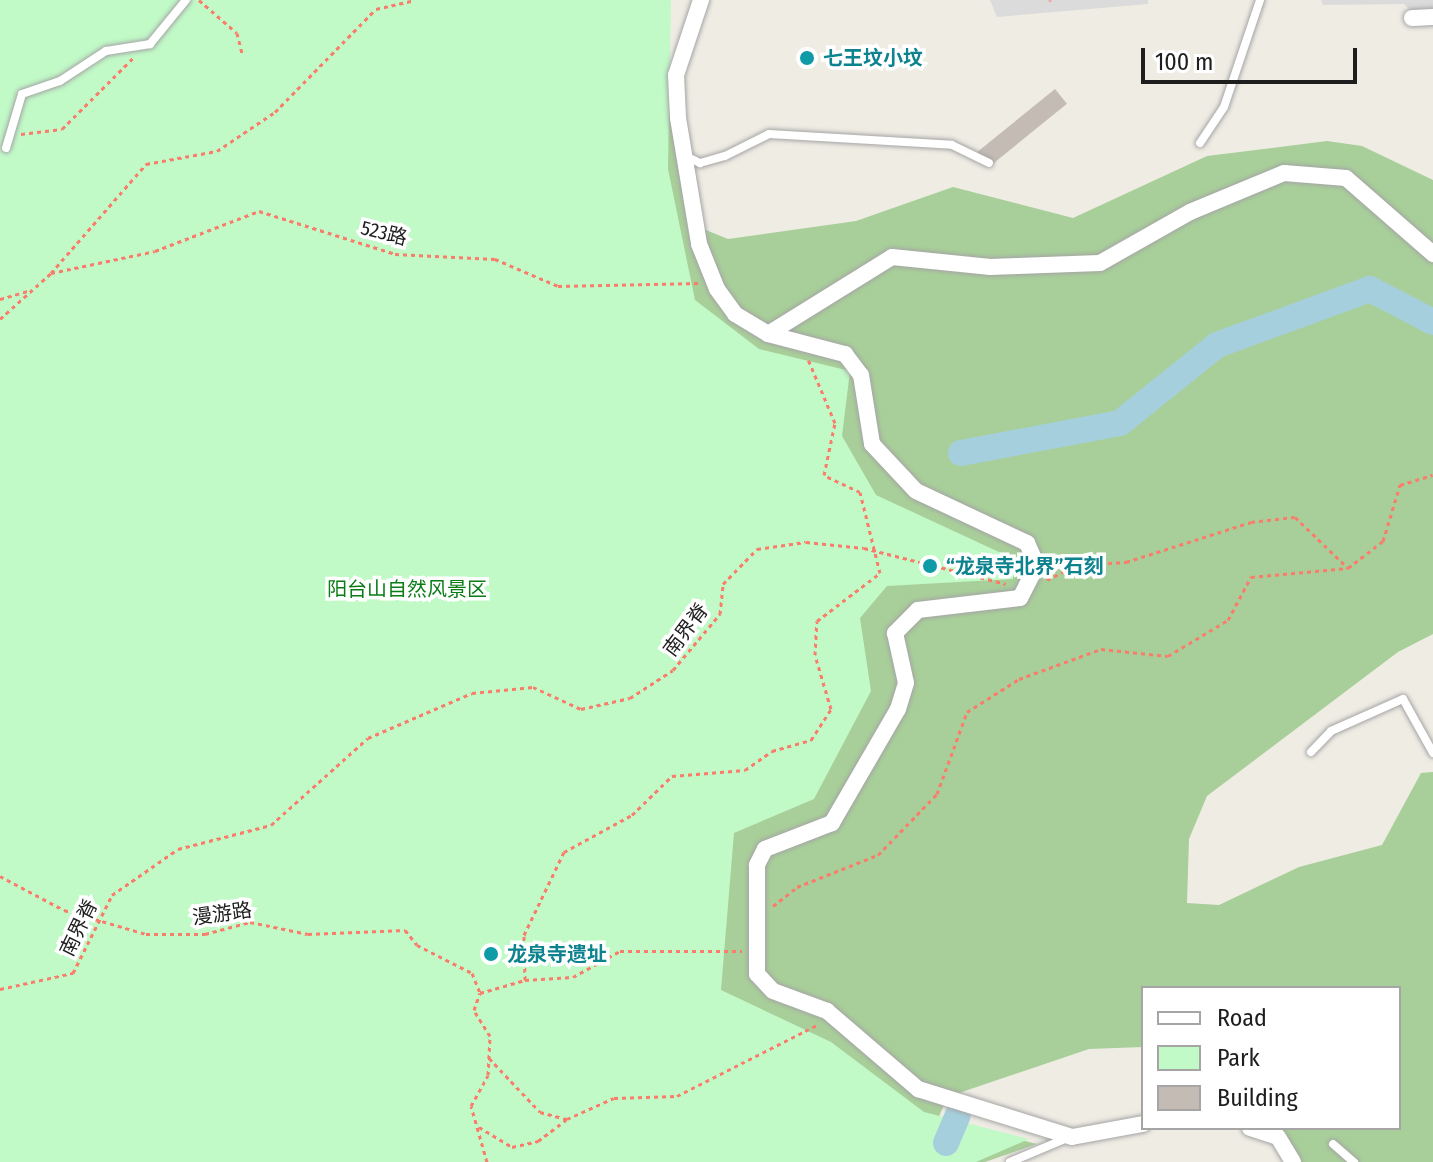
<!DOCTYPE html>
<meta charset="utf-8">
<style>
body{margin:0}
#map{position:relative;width:1433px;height:1162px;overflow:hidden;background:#efece4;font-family:"Fira Sans Condensed","Noto Sans SC",sans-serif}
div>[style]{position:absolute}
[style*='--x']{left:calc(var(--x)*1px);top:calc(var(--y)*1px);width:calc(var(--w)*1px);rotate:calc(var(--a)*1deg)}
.residential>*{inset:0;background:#dcdbdb}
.forest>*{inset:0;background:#a8cf99}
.park>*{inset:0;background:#c1f9c7}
.river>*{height:26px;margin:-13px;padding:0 13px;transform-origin:13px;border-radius:13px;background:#a5cfdd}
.building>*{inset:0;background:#c4bcb4;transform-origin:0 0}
.path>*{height:3px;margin-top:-1.5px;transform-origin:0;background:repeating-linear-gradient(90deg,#fa7c6b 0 4px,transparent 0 8px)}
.roads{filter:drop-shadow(0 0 2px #a5a5a5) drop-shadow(0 0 2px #a5a5a5)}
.lane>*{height:8px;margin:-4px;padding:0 4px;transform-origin:4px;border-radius:4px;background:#fff}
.street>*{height:16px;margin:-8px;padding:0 8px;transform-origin:8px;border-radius:8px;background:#fff}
.dots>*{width:22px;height:22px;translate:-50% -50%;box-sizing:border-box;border:4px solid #fff;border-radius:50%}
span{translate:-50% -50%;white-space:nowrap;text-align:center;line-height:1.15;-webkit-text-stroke:7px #fff;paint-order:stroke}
.culture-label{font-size:20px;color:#0d838f;font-weight:700}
.left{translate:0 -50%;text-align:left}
.street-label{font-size:20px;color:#1e1e1e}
.park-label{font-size:20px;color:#0b7d17}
.legend{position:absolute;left:1141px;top:986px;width:260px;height:144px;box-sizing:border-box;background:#fff;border:2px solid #a5a5a5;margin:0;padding:10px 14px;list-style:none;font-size:24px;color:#1e1e1e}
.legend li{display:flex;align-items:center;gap:16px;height:40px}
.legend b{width:40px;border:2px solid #a5a5a5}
.scale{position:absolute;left:1141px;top:48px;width:216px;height:36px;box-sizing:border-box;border:4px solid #1e1e1e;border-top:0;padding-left:10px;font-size:24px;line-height:28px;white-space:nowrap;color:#1e1e1e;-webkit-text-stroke:6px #fff;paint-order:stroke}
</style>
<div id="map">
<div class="residential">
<i style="clip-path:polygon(990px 0,1148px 0,1148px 4px,997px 17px)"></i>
<i style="clip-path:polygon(1321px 0,1433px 0,1433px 12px,1413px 13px,1404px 4px,1323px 5px)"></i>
</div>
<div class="forest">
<i style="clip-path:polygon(0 0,663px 16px,672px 122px,696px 226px,728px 239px,856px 221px,953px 187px,1073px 218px,1207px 156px,1327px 141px,1362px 146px,1433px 180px,1433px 634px,1398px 652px,1207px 796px,1189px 839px,1187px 903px,1219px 905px,1299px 867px,1382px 845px,1421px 773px,1433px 772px,1433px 1162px,1302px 1162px,1264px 1128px,1399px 1128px,1399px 988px,1143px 988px,1143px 1047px,1089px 1049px,947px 1097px,938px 1119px,1037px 1144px,985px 1162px,0 1162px)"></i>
</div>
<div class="park">
<i style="clip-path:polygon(0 0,671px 0,668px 169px,695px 300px,759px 349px,850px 371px,842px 436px,876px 495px,1014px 559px,1013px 579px,887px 586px,860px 618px,871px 691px,814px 799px,734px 833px,721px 990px,831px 1042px,924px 1112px,1029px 1139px,976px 1162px,0 1162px)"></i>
</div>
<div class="river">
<i style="--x:961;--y:453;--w:162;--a:-10.7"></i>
<i style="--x:1120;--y:423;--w:124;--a:-38.8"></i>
<i style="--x:1217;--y:345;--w:163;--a:-20.1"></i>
<i style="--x:1370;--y:289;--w:71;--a:27.6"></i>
<i style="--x:946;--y:1143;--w:30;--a:-67"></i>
</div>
<div class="building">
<i style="left:1055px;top:89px;width:19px;height:100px;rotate:51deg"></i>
</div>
<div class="path">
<i style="--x:199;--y:0;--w:50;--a:41"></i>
<i style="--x:237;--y:33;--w:21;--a:76"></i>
<i style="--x:1050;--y:0;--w:1;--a:90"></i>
<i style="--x:21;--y:134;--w:41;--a:-7"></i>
<i style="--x:62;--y:129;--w:102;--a:-45"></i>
<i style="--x:51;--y:273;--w:106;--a:-11.9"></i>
<i style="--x:155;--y:251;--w:111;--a:-21"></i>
<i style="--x:259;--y:211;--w:143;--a:17.5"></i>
<i style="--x:395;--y:254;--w:100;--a:2.9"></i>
<i style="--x:495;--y:259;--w:69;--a:23.2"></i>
<i style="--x:558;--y:286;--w:142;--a:-1.2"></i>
<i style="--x:0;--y:299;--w:32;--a:-16"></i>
<i style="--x:0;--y:319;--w:69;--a:-42"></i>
<i style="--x:51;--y:273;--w:145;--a:-48.9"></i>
<i style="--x:146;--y:164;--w:72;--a:-10.4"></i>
<i style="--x:217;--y:151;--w:70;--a:-33.9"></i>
<i style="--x:275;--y:112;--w:144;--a:-45.6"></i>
<i style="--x:376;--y:9;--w:39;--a:-13"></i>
<i style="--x:1047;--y:580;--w:33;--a:-27"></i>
<i style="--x:1076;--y:565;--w:50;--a:-3.4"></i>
<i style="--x:1126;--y:562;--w:131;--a:-17.7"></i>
<i style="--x:1251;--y:522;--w:44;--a:-6.5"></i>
<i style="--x:1295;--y:517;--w:74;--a:43.9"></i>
<i style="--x:0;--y:876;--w:72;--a:28"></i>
<i style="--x:64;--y:910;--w:85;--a:16.3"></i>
<i style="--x:146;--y:934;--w:59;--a:0"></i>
<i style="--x:205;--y:934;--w:47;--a:-14.9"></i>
<i style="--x:250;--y:922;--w:59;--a:11.7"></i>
<i style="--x:308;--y:934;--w:97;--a:-2.4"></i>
<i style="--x:405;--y:930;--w:19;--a:51"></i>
<i style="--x:417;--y:945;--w:62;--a:27"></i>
<i style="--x:472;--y:973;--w:22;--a:68"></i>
<i style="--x:773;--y:906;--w:31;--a:-38"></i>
<i style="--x:797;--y:887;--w:87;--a:-21.6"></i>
<i style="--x:878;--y:855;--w:85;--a:-46"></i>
<i style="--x:937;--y:794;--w:87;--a:-69.9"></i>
<i style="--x:967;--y:712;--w:62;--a:-32.4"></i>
<i style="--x:1019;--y:679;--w:87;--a:-20.1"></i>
<i style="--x:1101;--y:649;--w:67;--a:6"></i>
<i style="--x:1168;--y:656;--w:70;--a:-31"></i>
<i style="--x:1228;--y:620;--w:49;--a:-61.9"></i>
<i style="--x:1251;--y:577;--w:97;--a:-5.3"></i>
<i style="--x:1348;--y:568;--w:44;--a:-37.6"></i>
<i style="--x:1383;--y:541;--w:59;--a:-73.1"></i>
<i style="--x:1400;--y:485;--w:34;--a:-17"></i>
<i style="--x:525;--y:980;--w:48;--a:-3.6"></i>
<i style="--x:573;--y:977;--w:54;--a:-29"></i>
<i style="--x:620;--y:951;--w:122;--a:0"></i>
<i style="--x:0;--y:989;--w:75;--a:-12.4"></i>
<i style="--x:73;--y:973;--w:87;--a:-63.4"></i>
<i style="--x:112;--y:895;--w:80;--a:-34.9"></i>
<i style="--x:178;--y:849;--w:96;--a:-14.5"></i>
<i style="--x:271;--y:825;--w:130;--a:-41.9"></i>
<i style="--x:368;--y:738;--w:113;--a:-23.4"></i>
<i style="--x:472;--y:693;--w:61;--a:-5.6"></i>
<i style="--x:533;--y:687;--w:53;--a:24.6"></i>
<i style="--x:581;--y:709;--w:50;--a:-12.7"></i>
<i style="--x:630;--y:698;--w:51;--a:-33.1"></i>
<i style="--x:673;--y:670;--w:73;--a:-50"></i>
<i style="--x:720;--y:614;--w:30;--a:-84"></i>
<i style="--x:723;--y:584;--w:49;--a:-45.8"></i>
<i style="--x:757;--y:549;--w:49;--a:-8.1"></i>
<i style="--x:806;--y:542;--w:58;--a:5.9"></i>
<i style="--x:864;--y:548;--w:146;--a:14.2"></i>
<i style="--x:489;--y:1058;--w:74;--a:46.6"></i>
<i style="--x:540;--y:1112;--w:28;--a:15"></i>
<i style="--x:567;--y:1119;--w:51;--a:-24.1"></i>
<i style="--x:614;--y:1098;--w:63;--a:-1.8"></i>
<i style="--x:677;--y:1096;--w:157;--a:-26.9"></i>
<i style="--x:479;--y:1127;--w:39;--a:31"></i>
<i style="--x:512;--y:1147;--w:27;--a:-13"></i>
<i style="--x:538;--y:1141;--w:35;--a:-37"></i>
<i style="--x:487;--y:1162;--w:58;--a:-105.9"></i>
<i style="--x:471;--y:1106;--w:35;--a:-61"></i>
<i style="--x:488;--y:1075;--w:39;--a:-87"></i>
<i style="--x:490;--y:1036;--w:31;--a:-122"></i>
<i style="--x:474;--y:1010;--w:18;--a:-71"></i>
<i style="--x:480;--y:993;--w:47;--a:-16.1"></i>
<i style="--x:525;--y:980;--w:45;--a:-91.3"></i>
<i style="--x:524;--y:935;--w:92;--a:-64.3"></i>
<i style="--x:564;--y:852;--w:77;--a:-28.6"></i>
<i style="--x:632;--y:815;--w:56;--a:-44.3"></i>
<i style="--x:672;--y:776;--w:73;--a:-4.7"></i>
<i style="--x:745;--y:770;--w:33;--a:-35"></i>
<i style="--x:772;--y:751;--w:41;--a:-15.8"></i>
<i style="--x:811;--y:740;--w:37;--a:-57"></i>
<i style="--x:831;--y:709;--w:56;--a:-106.5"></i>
<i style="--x:815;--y:655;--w:34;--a:-87"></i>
<i style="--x:817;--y:621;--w:79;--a:-37.3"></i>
<i style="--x:880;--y:573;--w:83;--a:-103.9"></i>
<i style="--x:860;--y:492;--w:40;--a:-155"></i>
<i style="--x:824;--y:475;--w:53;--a:-78.1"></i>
<i style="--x:835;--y:423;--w:69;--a:-112.9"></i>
</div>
<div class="roads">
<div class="lane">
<i style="--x:1200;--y:143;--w:43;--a:-56.3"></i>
<i style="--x:1224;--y:107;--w:113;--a:-71.4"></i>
<i style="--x:6;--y:148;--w:56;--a:-73.5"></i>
<i style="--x:22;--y:94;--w:40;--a:-18.9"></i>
<i style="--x:60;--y:81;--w:55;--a:-33.1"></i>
<i style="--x:106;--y:51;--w:45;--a:-9"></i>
<i style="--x:150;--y:44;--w:57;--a:-50.7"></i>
<i style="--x:686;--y:156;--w:16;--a:27"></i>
<i style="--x:700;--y:163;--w:26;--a:-16"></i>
<i style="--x:725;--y:156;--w:49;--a:-26.6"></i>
<i style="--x:769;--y:134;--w:183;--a:3.4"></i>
<i style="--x:952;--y:145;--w:41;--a:25.9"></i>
<i style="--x:1311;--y:752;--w:29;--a:-46"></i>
<i style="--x:1331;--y:731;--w:79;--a:-24"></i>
<i style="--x:1403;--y:699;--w:62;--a:60.9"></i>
<i style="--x:1333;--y:1144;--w:28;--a:41"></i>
<i style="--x:1010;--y:1162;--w:62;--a:-22.8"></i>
</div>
<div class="street">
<i style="--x:701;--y:0;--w:79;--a:108.4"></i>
<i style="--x:676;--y:75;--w:43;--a:87.3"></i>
<i style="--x:678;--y:118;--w:128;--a:80.5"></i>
<i style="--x:699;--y:244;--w:48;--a:68.2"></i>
<i style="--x:717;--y:289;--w:31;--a:54"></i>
<i style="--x:735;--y:314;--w:39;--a:31"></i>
<i style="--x:768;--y:334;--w:80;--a:14.6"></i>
<i style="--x:845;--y:354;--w:26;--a:53"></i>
<i style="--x:861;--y:375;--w:70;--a:80.9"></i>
<i style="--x:872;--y:444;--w:64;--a:46.9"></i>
<i style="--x:916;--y:491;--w:123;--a:25.1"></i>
<i style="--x:1027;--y:543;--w:24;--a:66"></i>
<i style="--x:1037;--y:565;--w:37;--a:117"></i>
<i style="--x:1020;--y:598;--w:103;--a:173.3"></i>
<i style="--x:918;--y:610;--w:33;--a:135"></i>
<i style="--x:895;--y:633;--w:51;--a:77.6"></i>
<i style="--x:906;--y:683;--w:27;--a:107"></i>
<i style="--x:898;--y:709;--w:132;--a:120.1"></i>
<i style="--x:832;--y:823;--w:72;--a:158.8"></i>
<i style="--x:765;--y:849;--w:18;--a:117"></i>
<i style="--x:757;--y:865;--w:109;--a:90"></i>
<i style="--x:757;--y:974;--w:23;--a:47"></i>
<i style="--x:773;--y:991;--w:58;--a:20.3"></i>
<i style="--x:827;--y:1011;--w:120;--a:40.6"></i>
<i style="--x:918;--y:1089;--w:161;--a:17.3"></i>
<i style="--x:1072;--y:1137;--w:72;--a:-10.4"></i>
<i style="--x:1412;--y:18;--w:21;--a:-3"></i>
<i style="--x:768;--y:334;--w:146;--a:-31.8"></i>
<i style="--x:892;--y:257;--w:99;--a:5.8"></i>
<i style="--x:990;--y:267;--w:110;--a:-2.1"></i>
<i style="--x:1100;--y:263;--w:103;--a:-29.5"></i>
<i style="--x:1190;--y:212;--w:102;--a:-22.5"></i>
<i style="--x:1284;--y:173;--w:62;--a:4.6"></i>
<i style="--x:1346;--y:178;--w:116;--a:41.1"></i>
<i style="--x:1250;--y:1128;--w:29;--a:18"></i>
<i style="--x:1278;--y:1137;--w:29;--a:59"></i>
</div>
</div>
<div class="dots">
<i style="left:807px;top:58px;background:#0f9aa8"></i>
<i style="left:930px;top:566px;background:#0f9aa8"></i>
<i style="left:491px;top:954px;background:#0f9aa8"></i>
</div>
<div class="culture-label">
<span class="left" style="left:823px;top:58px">七王坟小坟</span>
<span class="left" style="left:946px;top:566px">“龙泉寺北界”石刻</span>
<span class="left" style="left:507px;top:954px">龙泉寺遗址</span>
</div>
<div class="street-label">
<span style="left:384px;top:233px;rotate:14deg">523路</span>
<span style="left:686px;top:630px;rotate:-53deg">南界脊</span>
<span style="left:222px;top:914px;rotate:-8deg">漫游路</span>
<span style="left:79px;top:928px;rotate:-64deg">南界脊</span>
</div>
<div class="park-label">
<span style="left:407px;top:589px">阳台山自然风景区</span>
</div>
<ul class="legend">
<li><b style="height:10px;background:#fff"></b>Road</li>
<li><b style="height:22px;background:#c1f9c7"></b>Park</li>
<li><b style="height:22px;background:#c4bcb4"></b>Building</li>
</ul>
<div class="scale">100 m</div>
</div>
